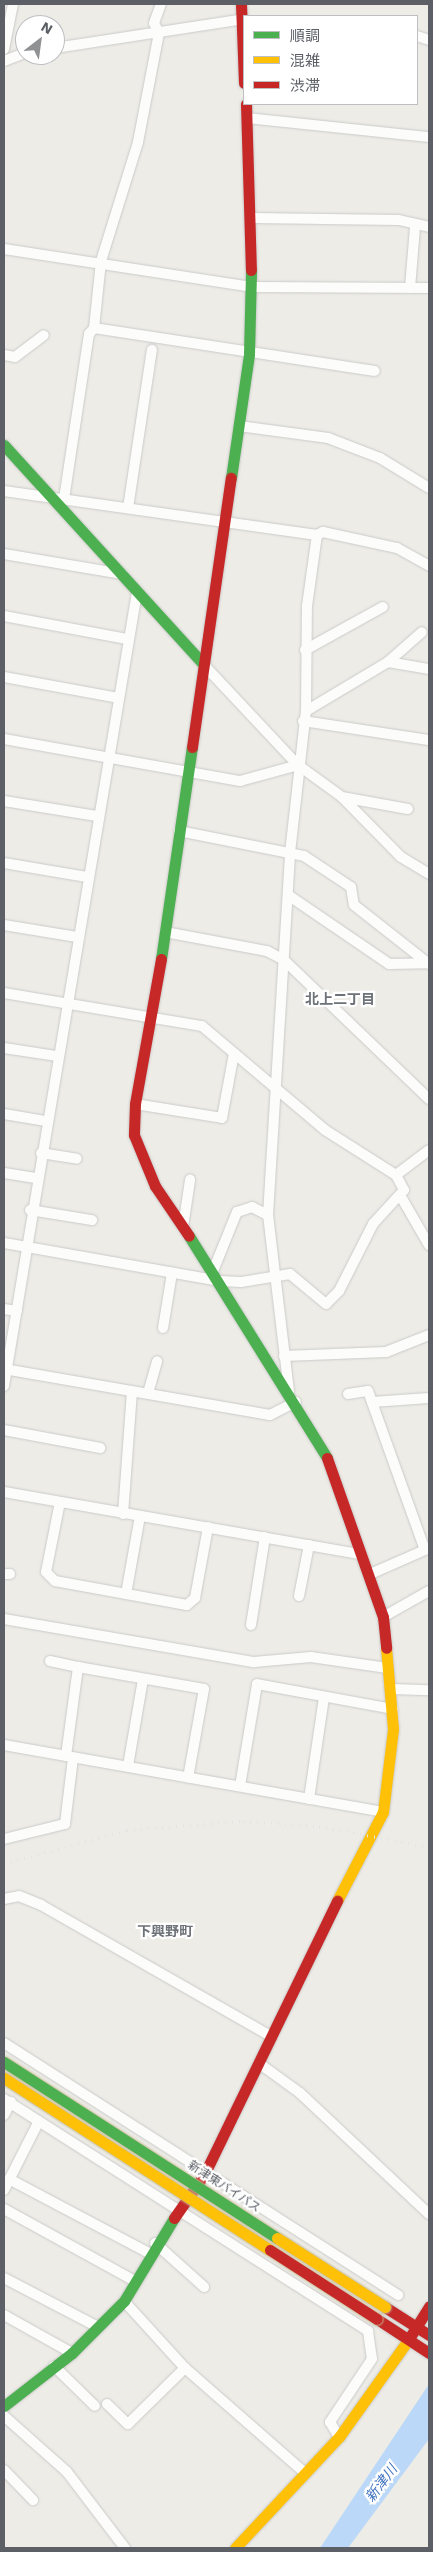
<!DOCTYPE html>
<meta charset="utf-8">
<style>
body{margin:0}
#map{position:relative;width:433px;height:2552px;overflow:hidden;background:#edece7;font-family:"Work Sans","Noto Sans JP",sans-serif}
div>[style]{position:absolute}
[style*='--x']{left:calc(var(--x)*1px);top:calc(var(--y)*1px);width:calc(var(--w)*1px);rotate:calc(var(--a)*1deg)}
.water>*{inset:0;background:#bbd8f8}
.roads{filter:drop-shadow(0 0 1px #cacac9) drop-shadow(0 0 1px #cacac9)}
.street>*{height:10px;margin:-5px;padding:0 5px;transform-origin:5px;border-radius:5px;background:#fcfcfb}
.fast>*{height:11px;margin:-5.5px;padding:0 5.5px;transform-origin:5.5px;border-radius:5.5px;background:#4caf50}
.slow>*{height:11px;margin:-5.5px;padding:0 5.5px;transform-origin:5.5px;border-radius:5.5px;background:#ffc107}
.jam>*{height:11px;margin:-5.5px;padding:0 5.5px;transform-origin:5.5px;border-radius:5.5px;background:#c62828}
.rail>*{height:3px;margin-top:-1.5px;transform-origin:0;background:repeating-linear-gradient(90deg,#e4e4e3 0 1px,transparent 0 7px)}
.bridges{filter:drop-shadow(0 0 1px #c5ba93) drop-shadow(0 0 1px #c5ba93)}
.fast-bridge>*{height:11px;margin:-5.5px;padding:0 5.5px;transform-origin:5.5px;border-radius:5.5px;background:#4caf50}
.slow-bridge>*{height:11px;margin:-5.5px;padding:0 5.5px;transform-origin:5.5px;border-radius:5.5px;background:#ffc107}
.jam-bridge>*{height:11px;margin:-5.5px;padding:0 5.5px;transform-origin:5.5px;border-radius:5.5px;background:#c62828}
span{translate:-50% -50%;white-space:nowrap;text-align:center;line-height:1.15;-webkit-text-stroke:4.5px #fff;paint-order:stroke}
.street-label{font-size:12px;color:#5c6066}
.neighbourhood-label{font-size:14px;color:#6d7278;font-weight:700}
.water-label{font-size:14px;color:#4073bf;font-style:italic}
.frame{position:absolute;inset:0;border:5px solid #5c6066;pointer-events:none}
.legend{position:absolute;left:243px;top:15px;width:175px;height:90px;box-sizing:border-box;background:#fff;border:1px solid #bebfc2;margin:0;padding:6px 9px;list-style:none;font-size:15px;color:#5c6066}
.legend li{display:flex;align-items:center;gap:10px;height:25px}
.legend b{width:25px;border:1px solid #bebfc2}
.north{position:absolute;left:15px;top:15px;width:50px;height:50px;box-sizing:border-box;background:#fff;border:1px solid #bebfc2;border-radius:50%;rotate:30deg;font-size:14px;font-weight:700;line-height:20px;text-align:center;color:#5c6066}
.north::after{content:'';display:block;margin:auto;width:18px;height:22px;background:#8f9193;clip-path:polygon(50% 0,100% 100%,50% 72%,0 100%)}
</style>
<div id="map">
<div class="water">
<i style="clip-path:polygon(429px 2384px,429px 2439px,348px 2548px,320px 2548px)"></i>
</div>
<div class="roads">
<div class="street">
<i style="--x:417;--y:36;--w:13;--a:18"></i>
<i style="--x:55;--y:48;--w:191;--a:-8.7"></i>
<i style="--x:4;--y:49;--w:46;--a:-78.7"></i>
<i style="--x:4;--y:61;--w:22;--a:-21"></i>
<i style="--x:247;--y:118;--w:183;--a:6"></i>
<i style="--x:253;--y:218;--w:146;--a:0.8"></i>
<i style="--x:399;--y:220;--w:31;--a:13"></i>
<i style="--x:4;--y:249;--w:252;--a:8.7"></i>
<i style="--x:253;--y:287;--w:176;--a:0.3"></i>
<i style="--x:410;--y:288;--w:61;--a:-85.3"></i>
<i style="--x:94;--y:328;--w:67;--a:-84"></i>
<i style="--x:101;--y:261;--w:125;--a:-72.7"></i>
<i style="--x:138;--y:142;--w:111;--a:-79.1"></i>
<i style="--x:159;--y:33;--w:11;--a:-117"></i>
<i style="--x:154;--y:23;--w:20;--a:-70"></i>
<i style="--x:4;--y:355;--w:11;--a:10"></i>
<i style="--x:15;--y:357;--w:36;--a:-37"></i>
<i style="--x:239;--y:426;--w:90;--a:7.7"></i>
<i style="--x:328;--y:438;--w:56;--a:21"></i>
<i style="--x:380;--y:458;--w:57;--a:31.5"></i>
<i style="--x:4;--y:491;--w:316;--a:8"></i>
<i style="--x:317;--y:535;--w:7;--a:-27"></i>
<i style="--x:323;--y:532;--w:76;--a:12.2"></i>
<i style="--x:397;--y:548;--w:37;--a:29"></i>
<i style="--x:64;--y:499;--w:167;--a:-81.4"></i>
<i style="--x:89;--y:334;--w:8;--a:-50"></i>
<i style="--x:94;--y:328;--w:284;--a:8.7"></i>
<i style="--x:128;--y:508;--w:160;--a:-81.4"></i>
<i style="--x:4;--y:554;--w:120;--a:9.6"></i>
<i style="--x:4;--y:616;--w:125;--a:10.6"></i>
<i style="--x:305;--y:650;--w:89;--a:-28.9"></i>
<i style="--x:388;--y:662;--w:45;--a:-41.4"></i>
<i style="--x:203;--y:664;--w:139;--a:46.8"></i>
<i style="--x:298;--y:765;--w:54;--a:36"></i>
<i style="--x:342;--y:797;--w:84;--a:45.5"></i>
<i style="--x:401;--y:857;--w:33;--a:31"></i>
<i style="--x:4;--y:677;--w:116;--a:10.4"></i>
<i style="--x:306;--y:711;--w:96;--a:-30.9"></i>
<i style="--x:388;--y:662;--w:42;--a:9.7"></i>
<i style="--x:303;--y:721;--w:127;--a:8.6"></i>
<i style="--x:4;--y:739;--w:240;--a:10.1"></i>
<i style="--x:240;--y:781;--w:60;--a:-15.4"></i>
<i style="--x:342;--y:797;--w:67;--a:10.3"></i>
<i style="--x:4;--y:801;--w:94;--a:9.2"></i>
<i style="--x:179;--y:831;--w:127;--a:11.3"></i>
<i style="--x:304;--y:856;--w:56;--a:33.4"></i>
<i style="--x:351;--y:887;--w:18;--a:81"></i>
<i style="--x:354;--y:905;--w:95;--a:38.2"></i>
<i style="--x:4;--y:863;--w:84;--a:9.6"></i>
<i style="--x:288;--y:895;--w:122;--a:34.3"></i>
<i style="--x:389;--y:964;--w:39;--a:-1"></i>
<i style="--x:4;--y:925;--w:74;--a:9.3"></i>
<i style="--x:165;--y:932;--w:104;--a:10.6"></i>
<i style="--x:267;--y:951;--w:19;--a:28"></i>
<i style="--x:284;--y:960;--w:201;--a:43.8"></i>
<i style="--x:4;--y:993;--w:201;--a:9.5"></i>
<i style="--x:202;--y:1026;--w:161;--a:40.2"></i>
<i style="--x:325;--y:1130;--w:84;--a:32.4"></i>
<i style="--x:396;--y:1175;--w:17;--a:62"></i>
<i style="--x:404;--y:1190;--w:46;--a:132.4"></i>
<i style="--x:373;--y:1224;--w:75;--a:116.9"></i>
<i style="--x:339;--y:1291;--w:18;--a:135"></i>
<i style="--x:326;--y:1304;--w:47;--a:-140.2"></i>
<i style="--x:290;--y:1274;--w:50;--a:170.7"></i>
<i style="--x:241;--y:1282;--w:21;--a:-177"></i>
<i style="--x:220;--y:1281;--w:219;--a:-170"></i>
<i style="--x:4;--y:1048;--w:54;--a:8.6"></i>
<i style="--x:135;--y:1104;--w:88;--a:9.1"></i>
<i style="--x:222;--y:1118;--w:66;--a:-79.5"></i>
<i style="--x:4;--y:1114;--w:43;--a:9.5"></i>
<i style="--x:41;--y:1153;--w:36;--a:9"></i>
<i style="--x:4;--y:1173;--w:32;--a:9"></i>
<i style="--x:396;--y:1175;--w:41;--a:-37.1"></i>
<i style="--x:400;--y:1195;--w:58;--a:59.9"></i>
<i style="--x:30;--y:1210;--w:63;--a:9.2"></i>
<i style="--x:183;--y:1227;--w:48;--a:-81.5"></i>
<i style="--x:213;--y:1271;--w:64;--a:-67.9"></i>
<i style="--x:237;--y:1212;--w:16;--a:-18"></i>
<i style="--x:252;--y:1207;--w:18;--a:27"></i>
<i style="--x:4;--y:1309;--w:13;--a:9"></i>
<i style="--x:163;--y:1328;--w:56;--a:-80.7"></i>
<i style="--x:284;--y:1356;--w:102;--a:-2.2"></i>
<i style="--x:386;--y:1352;--w:46;--a:-21.6"></i>
<i style="--x:4;--y:1369;--w:270;--a:9.8"></i>
<i style="--x:270;--y:1415;--w:29;--a:-27"></i>
<i style="--x:4;--y:1386;--w:805;--a:-80.49"></i>
<i style="--x:289;--y:1391;--w:177;--a:-96.8"></i>
<i style="--x:268;--y:1215;--w:363;--a:-86.5"></i>
<i style="--x:290;--y:853;--w:143;--a:-83.6"></i>
<i style="--x:306;--y:711;--w:105;--a:-89.5"></i>
<i style="--x:307;--y:606;--w:72;--a:-82"></i>
<i style="--x:148;--y:1393;--w:33;--a:-74"></i>
<i style="--x:348;--y:1394;--w:20;--a:-9"></i>
<i style="--x:368;--y:1391;--w:169;--a:70.3"></i>
<i style="--x:425;--y:1550;--w:62;--a:156.3"></i>
<i style="--x:372;--y:1402;--w:57;--a:-4"></i>
<i style="--x:4;--y:1430;--w:98;--a:10.6"></i>
<i style="--x:4;--y:1492;--w:361;--a:9.9"></i>
<i style="--x:60;--y:1502;--w:71;--a:101.3"></i>
<i style="--x:46;--y:1572;--w:13;--a:45"></i>
<i style="--x:55;--y:1581;--w:134;--a:10.3"></i>
<i style="--x:187;--y:1605;--w:11;--a:-41"></i>
<i style="--x:195;--y:1598;--w:72;--a:-79.6"></i>
<i style="--x:123;--y:1514;--w:123;--a:-85.8"></i>
<i style="--x:4;--y:1574;--w:6;--a:0"></i>
<i style="--x:126;--y:1594;--w:79;--a:-79.8"></i>
<i style="--x:299;--y:1596;--w:52;--a:-78.9"></i>
<i style="--x:383;--y:1617;--w:53;--a:-29.5"></i>
<i style="--x:4;--y:1619;--w:254;--a:9.8"></i>
<i style="--x:254;--y:1662;--w:57;--a:-5"></i>
<i style="--x:311;--y:1657;--w:77;--a:8.2"></i>
<i style="--x:251;--y:1625;--w:89;--a:-81"></i>
<i style="--x:50;--y:1661;--w:29;--a:12"></i>
<i style="--x:392;--y:1689;--w:37;--a:2"></i>
<i style="--x:4;--y:1745;--w:385;--a:10"></i>
<i style="--x:66;--y:1756;--w:90;--a:-82.3"></i>
<i style="--x:78;--y:1667;--w:128;--a:9.9"></i>
<i style="--x:204;--y:1689;--w:90;--a:100.2"></i>
<i style="--x:128;--y:1766;--w:88;--a:-80.2"></i>
<i style="--x:240;--y:1786;--w:103;--a:-80.5"></i>
<i style="--x:257;--y:1684;--w:138;--a:10.4"></i>
<i style="--x:309;--y:1799;--w:102;--a:-81.6"></i>
<i style="--x:4;--y:1839;--w:63;--a:-13.8"></i>
<i style="--x:65;--y:1824;--w:66;--a:-83.1"></i>
<i style="--x:4;--y:1899;--w:15;--a:-11"></i>
<i style="--x:19;--y:1896;--w:24;--a:22"></i>
<i style="--x:41;--y:1905;--w:265;--a:29.7"></i>
<i style="--x:4;--y:2043;--w:468;--a:32.6"></i>
<i style="--x:260;--y:2064;--w:49;--a:35.9"></i>
<i style="--x:300;--y:2093;--w:177;--a:43.2"></i>
<i style="--x:4;--y:2099;--w:432;--a:32.5"></i>
<i style="--x:368;--y:2331;--w:28;--a:82"></i>
<i style="--x:372;--y:2359;--w:76;--a:123.7"></i>
<i style="--x:330;--y:2422;--w:17;--a:59"></i>
<i style="--x:4;--y:2115;--w:15;--a:-62"></i>
<i style="--x:9;--y:2179;--w:158;--a:27.9"></i>
<i style="--x:4;--y:2190;--w:77;--a:-63.1"></i>
<i style="--x:4;--y:2209;--w:147;--a:28.8"></i>
<i style="--x:155;--y:2243;--w:66;--a:41.9"></i>
<i style="--x:4;--y:2278;--w:106;--a:27.5"></i>
<i style="--x:124;--y:2301;--w:91;--a:47.7"></i>
<i style="--x:185;--y:2368;--w:158;--a:41.2"></i>
<i style="--x:4;--y:2315;--w:78;--a:29.2"></i>
<i style="--x:54;--y:2366;--w:57;--a:44.3"></i>
<i style="--x:107;--y:2404;--w:29;--a:44"></i>
<i style="--x:128;--y:2424;--w:80;--a:-44.5"></i>
<i style="--x:4;--y:2416;--w:84;--a:41.6"></i>
<i style="--x:67;--y:2472;--w:96;--a:52.7"></i>
<i style="--x:4;--y:2470;--w:42;--a:46"></i>
</div>
<div class="fast">
<i style="--x:4;--y:445;--w:296;--a:47.7"></i>
<i style="--x:231;--y:478;--w:125;--a:-81.7"></i>
<i style="--x:249;--y:354;--w:84;--a:-88.6"></i>
<i style="--x:161;--y:959;--w:214;--a:-81.7"></i>
<i style="--x:189;--y:1236;--w:261;--a:58.1"></i>
<i style="--x:4;--y:2406;--w:86;--a:-37.9"></i>
<i style="--x:72;--y:2353;--w:74;--a:-45"></i>
<i style="--x:124;--y:2301;--w:97;--a:-58.9"></i>
</div>
<div class="slow">
<i style="--x:337;--y:1901;--w:100;--a:-62.7"></i>
<i style="--x:383;--y:1812;--w:84;--a:-83.1"></i>
<i style="--x:393;--y:1729;--w:81;--a:-94.9"></i>
<i style="--x:235;--y:2548;--w:152;--a:-46.9"></i>
<i style="--x:339;--y:2437;--w:120;--a:-54.5"></i>
</div>
<div class="jam">
<i style="--x:241;--y:4;--w:79;--a:87.8"></i>
<i style="--x:246;--y:104;--w:166;--a:88.3"></i>
<i style="--x:192;--y:747;--w:272;--a:-81.8"></i>
<i style="--x:161;--y:959;--w:147;--a:100.2"></i>
<i style="--x:135;--y:1104;--w:31;--a:92"></i>
<i style="--x:134;--y:1135;--w:55;--a:67.6"></i>
<i style="--x:155;--y:1186;--w:60;--a:55.8"></i>
<i style="--x:327;--y:1458;--w:169;--a:70.6"></i>
<i style="--x:383;--y:1617;--w:31;--a:84"></i>
<i style="--x:174;--y:2218;--w:52;--a:-55.1"></i>
<i style="--x:204;--y:2175;--w:305;--a:-64.1"></i>
<i style="--x:385;--y:2307;--w:52;--a:32.5"></i>
<i style="--x:377;--y:2319;--w:62;--a:33.2"></i>
<i style="--x:410;--y:2337;--w:36;--a:-58"></i>
</div>
</div>
<div class="rail">
<i style="--x:4;--y:1864;--w:128;--a:-15.5"></i>
<i style="--x:127;--y:1830;--w:116;--a:-4.4"></i>
<i style="--x:243;--y:1821;--w:76;--a:3.8"></i>
<i style="--x:319;--y:1826;--w:112;--a:10.8"></i>
</div>
<div class="bridges">
<div class="fast-bridge">
<i style="--x:4;--y:2062;--w:325;--a:32.8"></i>
</div>
<div class="slow-bridge">
<i style="--x:4;--y:2078;--w:317;--a:32.9"></i>
<i style="--x:277;--y:2238;--w:128;--a:32.6"></i>
</div>
<div class="jam-bridge">
<i style="--x:270;--y:2250;--w:127;--a:32.8"></i>
</div>
</div>
<div class="street-label">
<span style="left:224px;top:2187px;rotate:33deg">新津東バイパス</span>
</div>
<div class="neighbourhood-label">
<span style="left:340px;top:999px">北上二丁目</span>
<span style="left:165px;top:1931px">下興野町</span>
</div>
<div class="water-label">
<span style="left:381px;top:2483px;rotate:-53deg">新津川</span>
</div>
<div class="frame"></div>
<ul class="legend">
<li><b style="height:6px;background:#4caf50"></b>順調</li>
<li><b style="height:6px;background:#ffc107"></b>混雑</li>
<li><b style="height:6px;background:#c62828"></b>渋滞</li>
</ul>
<div class="north">N</div>
</div>
